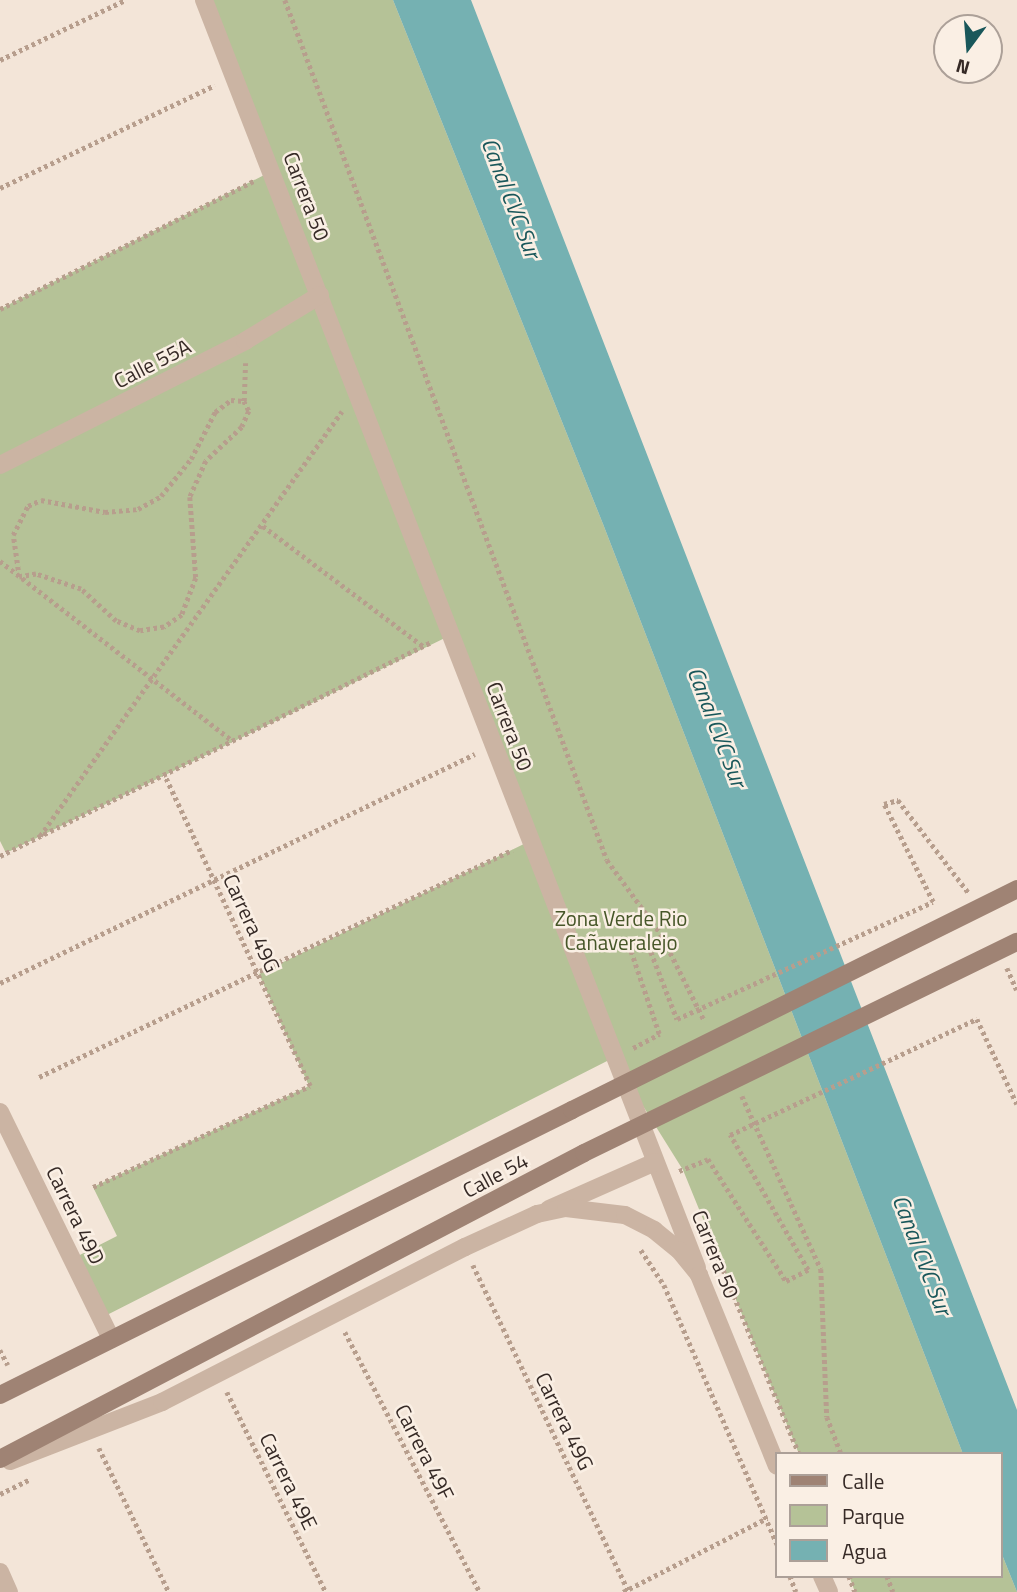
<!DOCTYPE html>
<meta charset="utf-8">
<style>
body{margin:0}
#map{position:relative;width:1017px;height:1592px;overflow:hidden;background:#f3e5d8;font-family:"Titillium Web",sans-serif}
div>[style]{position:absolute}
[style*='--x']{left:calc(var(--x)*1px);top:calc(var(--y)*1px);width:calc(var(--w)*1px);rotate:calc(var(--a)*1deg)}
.green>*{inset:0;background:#b5c297}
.water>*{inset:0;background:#75b1b2}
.path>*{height:4.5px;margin-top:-2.25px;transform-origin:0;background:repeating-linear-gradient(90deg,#b79e8d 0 3.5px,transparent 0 7px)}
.minor>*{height:18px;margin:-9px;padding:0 9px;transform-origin:9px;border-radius:9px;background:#cbb4a3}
.tertiary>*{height:18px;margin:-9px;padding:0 9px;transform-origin:9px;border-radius:9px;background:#cbb4a3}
.secondary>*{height:18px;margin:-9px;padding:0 9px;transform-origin:9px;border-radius:9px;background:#9f8374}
.path-bridge>*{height:4.5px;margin-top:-2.25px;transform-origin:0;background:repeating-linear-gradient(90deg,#b79e8d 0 3.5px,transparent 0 7px)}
.secondary-bridge>*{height:18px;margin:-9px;padding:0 9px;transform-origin:9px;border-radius:9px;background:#9f8374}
span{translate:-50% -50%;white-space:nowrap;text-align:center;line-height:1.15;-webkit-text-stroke:5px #faefe4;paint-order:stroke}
.street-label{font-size:21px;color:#362a26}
.park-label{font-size:21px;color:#465628}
.water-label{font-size:23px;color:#19575a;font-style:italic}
.legend{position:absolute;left:775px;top:1452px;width:228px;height:126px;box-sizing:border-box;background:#faefe4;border:2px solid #aca098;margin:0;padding:9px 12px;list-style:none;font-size:21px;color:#362a26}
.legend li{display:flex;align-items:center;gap:14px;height:35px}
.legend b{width:35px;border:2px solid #aca098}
.north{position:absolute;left:933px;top:14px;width:70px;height:70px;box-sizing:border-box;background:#faefe4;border:2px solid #aca098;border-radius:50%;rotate:196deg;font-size:19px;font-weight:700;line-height:28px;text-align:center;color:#362a26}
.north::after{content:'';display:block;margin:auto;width:24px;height:32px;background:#19575a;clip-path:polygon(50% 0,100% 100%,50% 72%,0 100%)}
</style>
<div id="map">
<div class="green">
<i style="clip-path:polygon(204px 0,393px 0,603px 524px,963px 1454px,799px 1454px,683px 1170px,613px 1058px,101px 1318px,72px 1259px,117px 1236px,93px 1187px,309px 1086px,259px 974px,528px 842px,451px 635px,6px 853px,0 841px,0 309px,272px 171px)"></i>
<i style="clip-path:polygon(1001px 1552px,1017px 1592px,855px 1592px,849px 1576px,1001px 1576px)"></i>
</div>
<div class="water">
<i style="clip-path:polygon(393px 0,471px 0,1017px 1410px,1017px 1592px,1001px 1552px,1001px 1454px,963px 1454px,603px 524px)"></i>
</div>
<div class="path">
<i style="--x:285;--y:0;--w:918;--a:69.47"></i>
<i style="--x:607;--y:860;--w:92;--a:53.9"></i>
<i style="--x:661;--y:934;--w:98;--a:63.4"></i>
<i style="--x:0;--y:60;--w:139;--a:-25.6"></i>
<i style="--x:0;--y:188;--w:238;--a:-25.6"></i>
<i style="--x:0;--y:309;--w:284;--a:-26.8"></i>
<i style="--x:231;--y:400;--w:13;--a:4"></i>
<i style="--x:244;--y:401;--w:11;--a:63"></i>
<i style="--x:249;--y:411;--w:17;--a:114"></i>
<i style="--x:242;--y:427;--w:50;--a:136.6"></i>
<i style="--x:206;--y:461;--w:39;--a:114"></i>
<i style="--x:190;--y:497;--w:81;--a:85.8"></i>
<i style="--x:196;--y:578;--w:40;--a:111"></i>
<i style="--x:182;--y:615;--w:22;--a:146"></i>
<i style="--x:164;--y:627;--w:24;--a:171"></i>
<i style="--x:140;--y:631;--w:26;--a:-157"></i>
<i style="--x:116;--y:621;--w:47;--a:-137.6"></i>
<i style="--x:81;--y:589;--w:47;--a:-161.6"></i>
<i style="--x:36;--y:574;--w:17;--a:170"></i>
<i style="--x:19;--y:577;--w:42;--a:-98.1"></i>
<i style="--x:13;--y:535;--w:33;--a:-63"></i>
<i style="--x:28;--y:506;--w:14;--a:-25"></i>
<i style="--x:41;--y:500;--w:65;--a:10.6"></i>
<i style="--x:105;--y:512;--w:33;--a:-5"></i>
<i style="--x:138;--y:509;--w:26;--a:-29"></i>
<i style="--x:161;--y:496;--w:48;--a:-51"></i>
<i style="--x:191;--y:459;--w:53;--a:-62.9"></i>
<i style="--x:215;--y:412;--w:20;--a:-37"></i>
<i style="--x:244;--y:401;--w:38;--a:-88"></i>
<i style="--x:263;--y:526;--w:200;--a:36.9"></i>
<i style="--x:0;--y:561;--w:294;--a:37.7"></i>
<i style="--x:40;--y:836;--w:521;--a:-54.6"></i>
<i style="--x:0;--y:856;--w:482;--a:-26.4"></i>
<i style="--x:933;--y:902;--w:110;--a:-116.6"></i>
<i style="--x:884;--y:804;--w:15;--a:-16"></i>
<i style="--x:898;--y:800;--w:116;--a:52.7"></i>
<i style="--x:1007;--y:968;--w:24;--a:66"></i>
<i style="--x:0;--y:983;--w:527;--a:-25.74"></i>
<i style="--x:977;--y:1019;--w:94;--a:64.8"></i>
<i style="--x:633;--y:1048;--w:30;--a:-28"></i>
<i style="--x:659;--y:1034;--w:90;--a:-108.8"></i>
<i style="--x:630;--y:949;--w:19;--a:-32"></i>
<i style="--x:646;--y:939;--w:86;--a:68.8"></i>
<i style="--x:39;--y:1077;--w:525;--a:-25.64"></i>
<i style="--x:742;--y:1096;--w:190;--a:65.5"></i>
<i style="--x:821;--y:1269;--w:148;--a:87.7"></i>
<i style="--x:827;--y:1417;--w:40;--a:69"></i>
<i style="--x:679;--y:1171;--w:31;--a:-22"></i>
<i style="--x:708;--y:1159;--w:145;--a:57.4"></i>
<i style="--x:786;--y:1281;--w:25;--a:-27"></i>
<i style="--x:808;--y:1270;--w:156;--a:-120"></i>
<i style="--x:93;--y:1187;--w:239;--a:-25"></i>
<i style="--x:310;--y:1086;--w:344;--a:-115.1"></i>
<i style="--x:641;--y:1250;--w:42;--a:56.7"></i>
<i style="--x:664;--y:1285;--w:283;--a:66.4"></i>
<i style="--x:718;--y:1257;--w:213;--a:67.6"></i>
<i style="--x:473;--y:1265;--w:362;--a:64.5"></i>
<i style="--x:345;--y:1332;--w:293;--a:62.6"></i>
<i style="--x:0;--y:1350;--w:17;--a:62"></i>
<i style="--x:227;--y:1392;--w:223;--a:63.7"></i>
<i style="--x:99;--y:1448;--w:160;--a:64.1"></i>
<i style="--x:0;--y:1494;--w:34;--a:-26"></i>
<i style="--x:790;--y:1576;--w:17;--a:69"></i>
<i style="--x:849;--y:1576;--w:17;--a:69"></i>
<i style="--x:887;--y:1576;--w:17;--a:69"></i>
<i style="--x:623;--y:1592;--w:162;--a:-27.2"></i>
</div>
<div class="minor">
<i style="--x:204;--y:0;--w:1360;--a:68.75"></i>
<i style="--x:0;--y:465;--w:275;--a:-26.8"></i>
<i style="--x:245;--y:341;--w:88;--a:-31.5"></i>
<i style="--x:0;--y:1112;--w:253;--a:63.9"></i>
<i style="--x:549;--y:1209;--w:116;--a:-23.9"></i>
<i style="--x:0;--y:1572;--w:22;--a:66"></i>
</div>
<div class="tertiary">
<i style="--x:10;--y:1461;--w:163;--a:-21.2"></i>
<i style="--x:162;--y:1402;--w:340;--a:-27.1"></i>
<i style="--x:465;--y:1247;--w:79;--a:-24.6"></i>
<i style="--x:537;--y:1214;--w:30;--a:-12"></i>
<i style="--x:566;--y:1208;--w:59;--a:6.8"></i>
<i style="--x:625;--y:1215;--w:33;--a:27"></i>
<i style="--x:654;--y:1230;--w:32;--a:39"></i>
<i style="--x:679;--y:1250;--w:32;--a:51"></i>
<i style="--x:699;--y:1275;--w:206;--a:67.8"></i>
<i style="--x:822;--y:1576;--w:17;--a:66"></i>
</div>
<div class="secondary">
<i style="--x:0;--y:1395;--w:639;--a:-26.48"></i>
<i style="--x:0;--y:1459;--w:659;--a:-27.65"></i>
</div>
<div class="path-bridge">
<i style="--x:677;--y:1019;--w:281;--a:-24.6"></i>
<i style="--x:730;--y:1135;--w:273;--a:-25.2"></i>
</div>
<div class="secondary-bridge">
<i style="--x:572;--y:1110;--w:497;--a:-26.4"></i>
<i style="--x:584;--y:1153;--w:482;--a:-26"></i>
</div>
<div class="street-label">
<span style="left:307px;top:196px;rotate:69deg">Carrera 50</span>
<span style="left:152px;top:363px;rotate:-27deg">Calle 55A</span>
<span style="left:510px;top:726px;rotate:69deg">Carrera 50</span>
<span style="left:252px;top:923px;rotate:65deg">Carrera 49G</span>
<span style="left:495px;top:1175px;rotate:-28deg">Calle 54</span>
<span style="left:76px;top:1215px;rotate:64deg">Carrera 49D</span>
<span style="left:716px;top:1254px;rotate:68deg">Carrera 50</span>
<span style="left:565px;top:1421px;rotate:64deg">Carrera 49G</span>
<span style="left:425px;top:1452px;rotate:63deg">Carrera 49F</span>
<span style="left:289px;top:1481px;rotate:64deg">Carrera 49E</span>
</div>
<div class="park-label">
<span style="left:621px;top:930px">Zona Verde Rio<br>Cañaveralejo</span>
</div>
<div class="water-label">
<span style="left:511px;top:198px;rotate:69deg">Canal CVC Sur</span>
<span style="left:717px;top:727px;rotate:69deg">Canal CVC Sur</span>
<span style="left:922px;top:1255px;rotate:69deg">Canal CVC Sur</span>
</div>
<ul class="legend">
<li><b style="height:9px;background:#9f8374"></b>Calle</li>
<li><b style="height:19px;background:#b5c297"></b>Parque</li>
<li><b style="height:19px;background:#75b1b2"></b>Agua</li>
</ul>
<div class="north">N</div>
</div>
